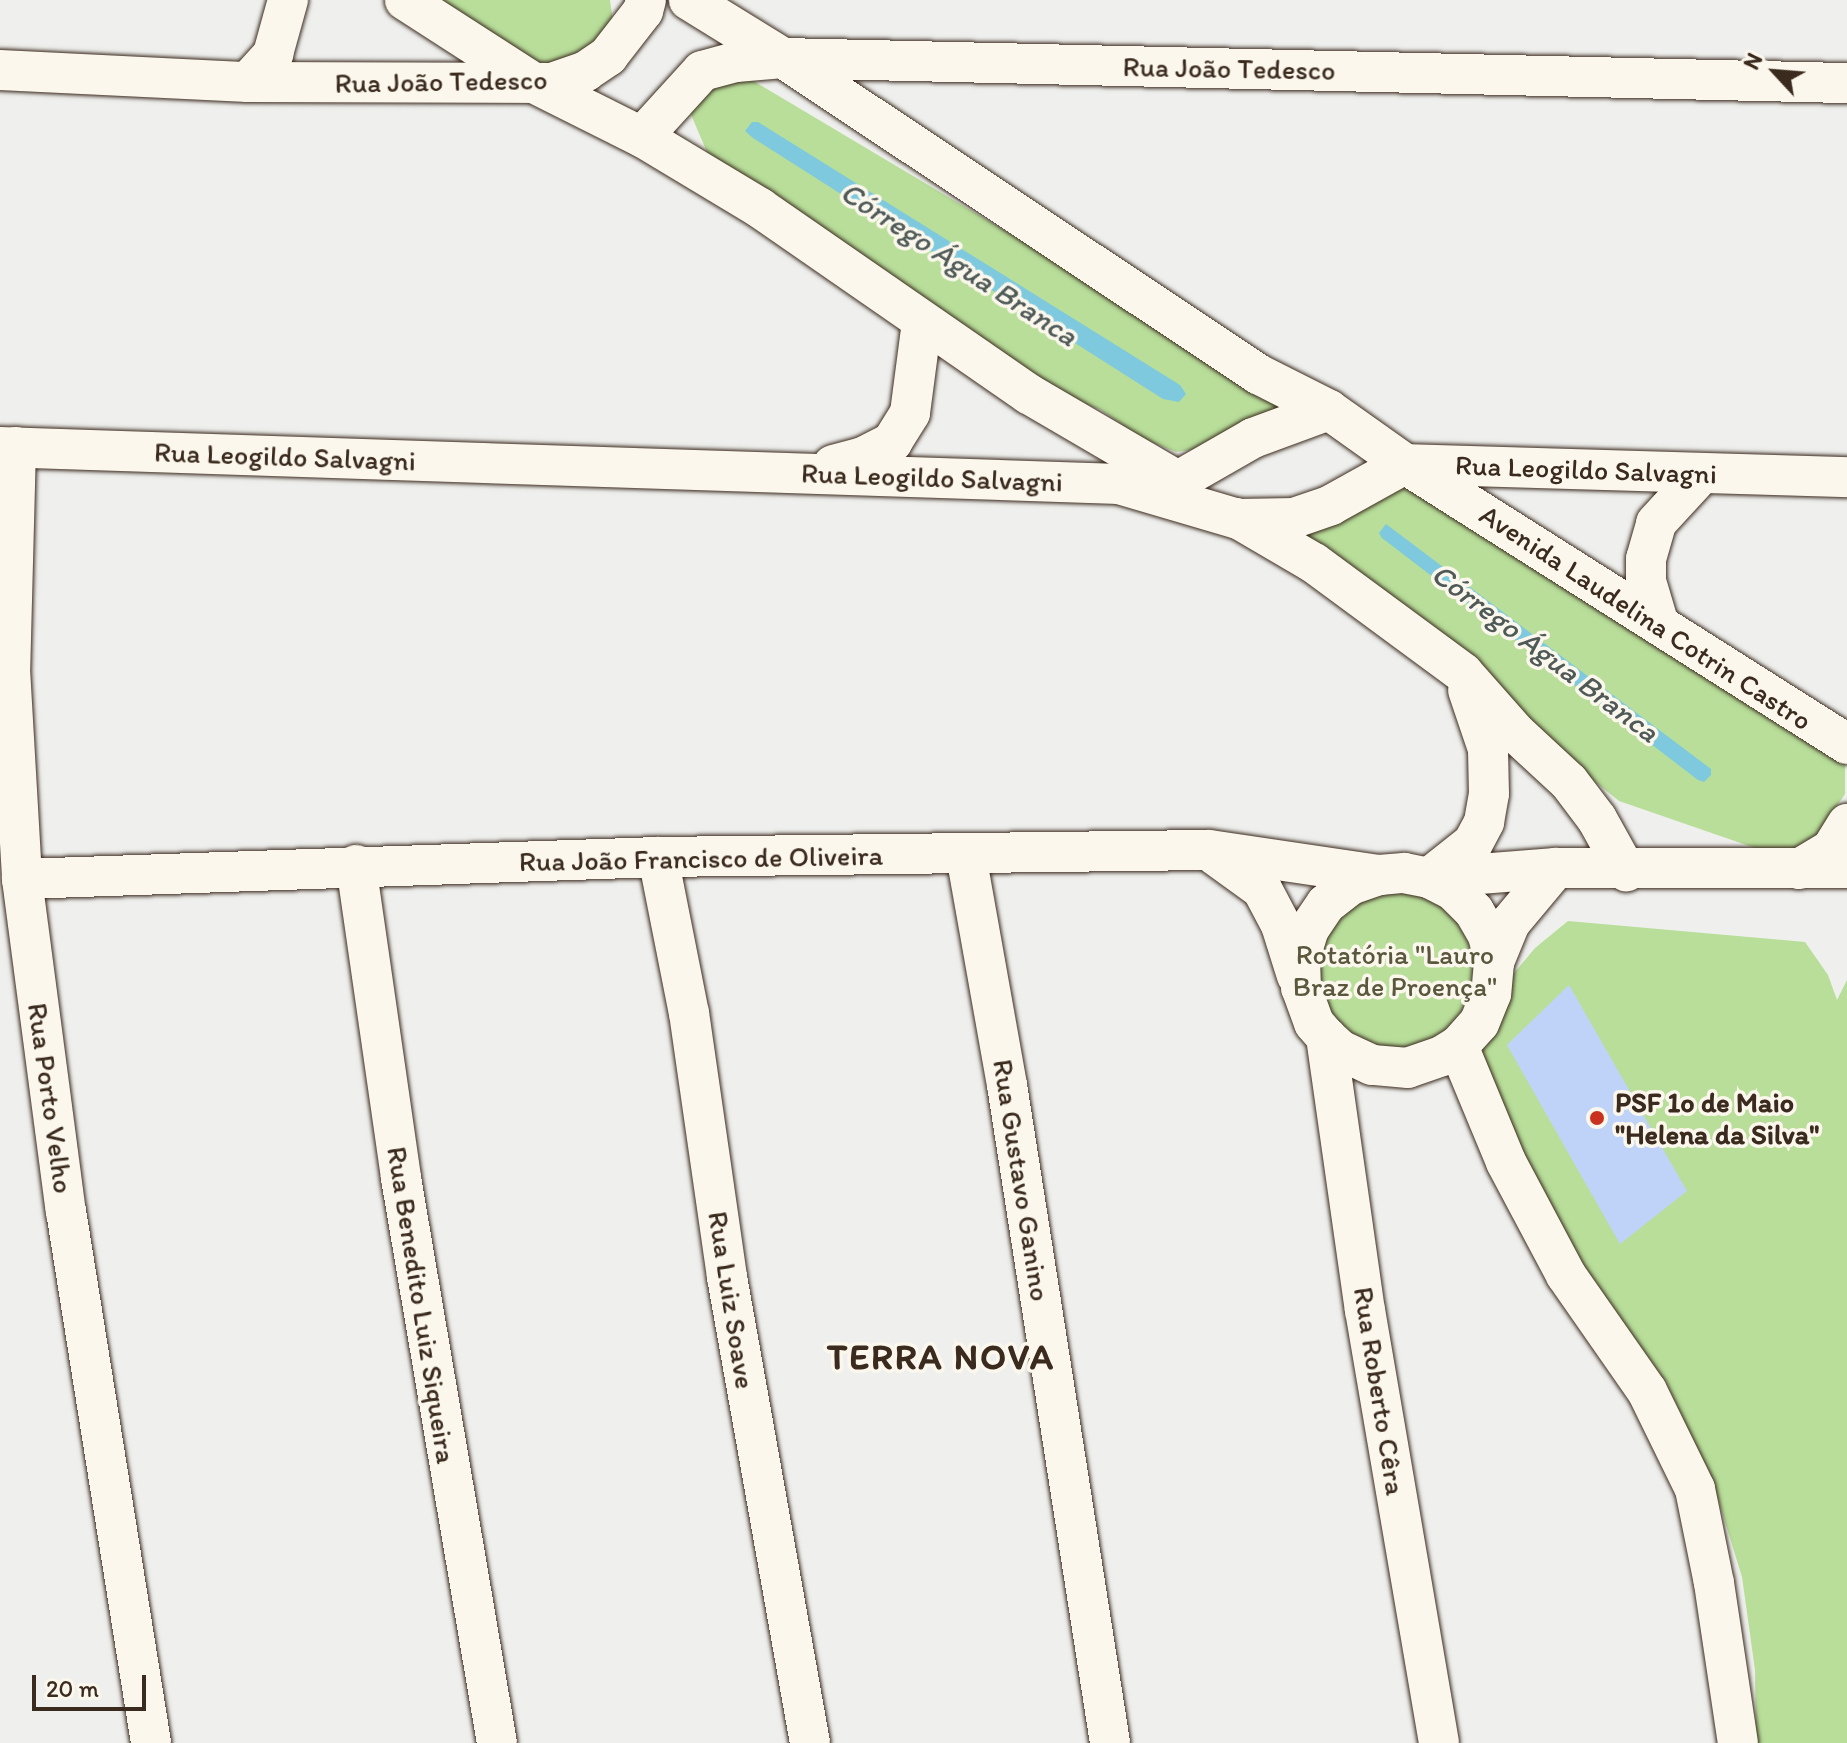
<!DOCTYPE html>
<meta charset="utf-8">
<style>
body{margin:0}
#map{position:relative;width:1847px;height:1743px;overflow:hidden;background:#eff0ee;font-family:Itim,sans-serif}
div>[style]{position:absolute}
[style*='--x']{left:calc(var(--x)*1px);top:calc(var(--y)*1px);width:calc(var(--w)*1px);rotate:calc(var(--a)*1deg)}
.green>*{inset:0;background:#b8de9a}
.round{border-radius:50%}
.water>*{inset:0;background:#7ec9de}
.building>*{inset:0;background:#bfd3f8}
.roads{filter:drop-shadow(0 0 2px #3b2a1e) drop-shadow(0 0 2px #3b2a1e)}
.street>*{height:40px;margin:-20px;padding:0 20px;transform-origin:20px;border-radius:20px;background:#fbf7ec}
.dots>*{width:22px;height:22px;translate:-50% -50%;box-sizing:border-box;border:4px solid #fbf7ec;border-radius:50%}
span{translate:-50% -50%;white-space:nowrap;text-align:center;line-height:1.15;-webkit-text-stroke:7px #fbf7ec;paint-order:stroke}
.street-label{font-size:28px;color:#3b2a1e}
.park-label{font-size:28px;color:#5a573d}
.poi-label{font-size:28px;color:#3b2a1e;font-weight:700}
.left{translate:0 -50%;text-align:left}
.water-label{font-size:30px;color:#4f5a58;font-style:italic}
.district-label{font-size:36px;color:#3b2a1e;font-weight:700;letter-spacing:2px}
.north{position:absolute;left:1735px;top:32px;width:80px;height:80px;-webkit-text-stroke:6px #fbf7ec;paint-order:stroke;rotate:296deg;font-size:22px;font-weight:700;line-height:32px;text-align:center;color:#3b2a1e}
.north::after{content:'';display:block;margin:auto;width:28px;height:36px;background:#3b2a1e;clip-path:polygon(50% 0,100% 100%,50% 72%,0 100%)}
.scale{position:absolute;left:32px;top:1675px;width:114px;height:36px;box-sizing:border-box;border:4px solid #3b2a1e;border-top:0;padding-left:10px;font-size:24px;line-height:28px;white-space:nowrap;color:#3b2a1e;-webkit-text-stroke:6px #fbf7ec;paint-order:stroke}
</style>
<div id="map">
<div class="green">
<i style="clip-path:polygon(429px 0,610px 0,613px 21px,599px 45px,556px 74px)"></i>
<i style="clip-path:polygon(730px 67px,1257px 381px,1287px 404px,1211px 447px,1176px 452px,1141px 438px,1101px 410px,1059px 394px,709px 157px,684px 98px)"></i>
<i style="clip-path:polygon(1413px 473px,1845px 753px,1845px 794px,1808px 849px,1755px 848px,1619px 801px,1548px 744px,1291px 554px,1306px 534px)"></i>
<i class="round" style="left:1317px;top:892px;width:156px;height:156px"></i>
<i style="clip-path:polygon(1568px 921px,1805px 942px,1828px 975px,1837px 1000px,1847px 980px,1847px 1743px,1756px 1743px,1755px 1670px,1742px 1577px,1714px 1486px,1666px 1382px,1578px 1270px,1464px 1033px,1535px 948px)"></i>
</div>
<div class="water">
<i style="clip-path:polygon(752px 122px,758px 122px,1180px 385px,1186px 394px,1179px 402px,1163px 399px,753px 138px,745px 131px)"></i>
<i style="clip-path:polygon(1386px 524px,1711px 769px,1711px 775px,1704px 782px,1698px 780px,1382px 538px,1379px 533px)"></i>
</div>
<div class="building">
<i style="clip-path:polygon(1569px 985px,1687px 1191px,1620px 1244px,1507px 1045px)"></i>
</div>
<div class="roads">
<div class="street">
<i style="--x:405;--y:0;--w:151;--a:32.8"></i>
<i style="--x:532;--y:82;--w:123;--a:26.6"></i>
<i style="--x:642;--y:137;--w:138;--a:31"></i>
<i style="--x:760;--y:208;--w:327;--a:34.7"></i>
<i style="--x:1029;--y:394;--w:178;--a:30.3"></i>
<i style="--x:689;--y:0;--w:110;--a:31.7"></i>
<i style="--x:783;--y:58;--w:571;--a:33.63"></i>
<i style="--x:1258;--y:374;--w:80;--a:26.9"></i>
<i style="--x:1329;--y:410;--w:93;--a:35.4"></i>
<i style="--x:1405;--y:464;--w:523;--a:32.35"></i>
<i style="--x:0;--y:70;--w:248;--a:2.8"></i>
<i style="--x:248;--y:82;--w:304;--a:0.2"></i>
<i style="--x:552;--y:83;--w:36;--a:-19"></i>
<i style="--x:586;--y:71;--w:27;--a:-34"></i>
<i style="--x:608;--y:56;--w:57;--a:-52.1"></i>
<i style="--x:643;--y:11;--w:11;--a:-75"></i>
<i style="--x:248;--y:82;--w:38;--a:-48"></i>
<i style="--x:273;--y:54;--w:56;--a:-74.5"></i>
<i style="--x:642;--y:137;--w:89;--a:-47.7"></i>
<i style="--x:702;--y:71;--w:35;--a:-15"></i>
<i style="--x:736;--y:62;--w:47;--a:-4.9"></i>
<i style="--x:783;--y:58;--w:1064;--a:1.35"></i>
<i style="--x:0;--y:447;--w:1120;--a:1.89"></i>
<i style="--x:1119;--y:484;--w:124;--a:16.4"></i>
<i style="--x:1238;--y:519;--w:56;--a:-1"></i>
<i style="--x:1294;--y:518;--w:39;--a:-19"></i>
<i style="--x:1331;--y:505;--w:85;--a:-29"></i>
<i style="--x:1405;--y:464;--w:442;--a:1.7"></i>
<i style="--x:16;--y:447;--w:222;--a:91.5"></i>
<i style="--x:10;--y:669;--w:210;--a:86.7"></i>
<i style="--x:22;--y:879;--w:335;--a:82.5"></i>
<i style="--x:66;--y:1211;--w:539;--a:80.92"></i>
<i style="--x:833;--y:465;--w:31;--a:-15"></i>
<i style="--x:863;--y:457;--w:33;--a:-27"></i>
<i style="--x:892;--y:442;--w:34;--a:-58"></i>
<i style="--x:910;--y:413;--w:92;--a:-82.5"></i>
<i style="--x:1178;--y:481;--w:86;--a:-29.8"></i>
<i style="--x:1253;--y:438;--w:81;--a:-20.2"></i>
<i style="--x:1237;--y:518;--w:89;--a:30.3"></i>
<i style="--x:1314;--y:563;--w:185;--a:36.4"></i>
<i style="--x:1463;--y:673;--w:80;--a:48.5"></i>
<i style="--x:1516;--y:733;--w:72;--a:42.8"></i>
<i style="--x:1569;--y:782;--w:46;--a:52.9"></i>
<i style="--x:1597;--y:819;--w:60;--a:60.9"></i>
<i style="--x:1659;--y:625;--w:46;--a:-106.5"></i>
<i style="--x:1646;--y:581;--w:22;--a:-90"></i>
<i style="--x:1646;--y:559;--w:37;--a:-74"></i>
<i style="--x:1656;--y:523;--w:68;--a:-47.4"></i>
<i style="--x:966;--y:855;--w:234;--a:79.9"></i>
<i style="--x:1007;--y:1085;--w:666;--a:81.1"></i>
<i style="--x:1215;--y:855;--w:58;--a:35.9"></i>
<i style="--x:1262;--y:889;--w:41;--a:62.2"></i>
<i style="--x:1281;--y:925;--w:53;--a:72.6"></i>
<i style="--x:658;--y:857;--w:159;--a:78.8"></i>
<i style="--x:689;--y:1013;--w:267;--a:81.8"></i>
<i style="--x:727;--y:1277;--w:473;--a:79.9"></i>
<i style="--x:356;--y:865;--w:316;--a:81.8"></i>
<i style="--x:401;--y:1178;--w:573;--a:80.36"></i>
<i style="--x:1799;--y:869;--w:37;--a:-31"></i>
<i style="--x:1831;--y:850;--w:31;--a:-58"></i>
<i style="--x:1429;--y:878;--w:28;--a:27"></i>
<i style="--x:1454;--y:891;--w:28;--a:45"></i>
<i style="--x:1474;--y:911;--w:28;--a:60"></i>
<i style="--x:1488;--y:935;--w:28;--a:77"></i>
<i style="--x:1494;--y:962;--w:32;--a:95"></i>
<i style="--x:1491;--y:994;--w:31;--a:112"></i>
<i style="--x:1479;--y:1023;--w:31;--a:132"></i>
<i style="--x:1458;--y:1046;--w:19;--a:148"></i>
<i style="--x:1442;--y:1056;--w:36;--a:161"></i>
<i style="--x:1408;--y:1068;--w:36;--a:-175"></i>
<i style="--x:1372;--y:1065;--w:35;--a:-155"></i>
<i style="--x:1340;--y:1050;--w:19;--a:-137"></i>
<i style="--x:1326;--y:1037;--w:18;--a:-131"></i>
<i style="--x:1314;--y:1023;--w:37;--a:-110"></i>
<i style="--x:1301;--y:988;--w:30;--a:-92"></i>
<i style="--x:1300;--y:958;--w:30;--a:-73"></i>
<i style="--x:1309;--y:929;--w:30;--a:-56"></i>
<i style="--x:1326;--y:904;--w:31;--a:-38"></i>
<i style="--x:1350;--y:885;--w:31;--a:-19"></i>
<i style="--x:1379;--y:875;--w:25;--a:-5"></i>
<i style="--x:1404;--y:873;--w:25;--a:11"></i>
<i style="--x:1429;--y:878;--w:127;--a:-4.5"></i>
<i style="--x:1556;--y:868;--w:291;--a:0"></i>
<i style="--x:1429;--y:878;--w:56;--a:-38.5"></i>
<i style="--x:1473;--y:843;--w:24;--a:-62"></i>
<i style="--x:1484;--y:822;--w:28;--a:-80"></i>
<i style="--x:1489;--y:794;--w:45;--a:-91.3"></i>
<i style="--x:1488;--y:749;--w:62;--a:-108.7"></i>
<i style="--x:22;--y:879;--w:636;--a:-1.98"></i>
<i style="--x:658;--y:857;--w:551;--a:-0.73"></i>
<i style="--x:1209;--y:850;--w:172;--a:8.4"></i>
<i style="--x:1494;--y:962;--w:42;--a:-67.7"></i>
<i style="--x:1510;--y:923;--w:72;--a:-50.1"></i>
<i style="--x:1326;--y:1037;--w:276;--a:81.9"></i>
<i style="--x:1365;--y:1310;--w:439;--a:80.3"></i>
<i style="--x:1458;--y:1046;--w:126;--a:67.5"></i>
<i style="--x:1506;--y:1162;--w:128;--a:62"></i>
<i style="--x:1566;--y:1275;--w:141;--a:55.1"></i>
<i style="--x:1647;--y:1391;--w:109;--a:63.9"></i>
<i style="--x:1695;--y:1489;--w:96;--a:78.6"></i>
<i style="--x:1714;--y:1583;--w:162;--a:81.5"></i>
</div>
</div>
<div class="dots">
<i style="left:1597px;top:1118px;background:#c8321e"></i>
</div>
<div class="street-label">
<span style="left:1229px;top:68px;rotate:1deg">Rua João Tedesco</span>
<span style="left:441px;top:81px;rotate:-1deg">Rua João Tedesco</span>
<span style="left:285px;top:456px;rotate:2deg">Rua Leogildo Salvagni</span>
<span style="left:1586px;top:469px;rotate:2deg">Rua Leogildo Salvagni</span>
<span style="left:932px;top:477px;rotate:2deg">Rua Leogildo Salvagni</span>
<span style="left:1646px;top:617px;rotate:33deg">Avenida Laudelina Cotrin Castro</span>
<span style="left:701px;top:858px;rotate:-1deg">Rua João Francisco de Oliveira</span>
<span style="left:51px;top:1098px;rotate:82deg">Rua Porto Velho</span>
<span style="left:1022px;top:1180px;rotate:81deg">Rua Gustavo Ganino</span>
<span style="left:732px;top:1300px;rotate:81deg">Rua Luiz Soave</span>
<span style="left:422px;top:1305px;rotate:81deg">Rua Benedito Luiz Siqueira</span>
<span style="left:1380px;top:1391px;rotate:81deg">Rua Roberto Cêra</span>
</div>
<div class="park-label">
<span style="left:1395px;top:970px">Rotatória "Lauro<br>Braz de Proença"</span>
</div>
<div class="poi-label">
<span class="left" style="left:1615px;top:1118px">PSF 1o de Maio<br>"Helena da Silva"</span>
</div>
<div class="water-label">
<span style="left:959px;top:264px;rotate:33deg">Córrego Água Branca</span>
<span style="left:1545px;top:653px;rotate:37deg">Córrego Água Branca</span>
</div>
<div class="district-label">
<span style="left:941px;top:1357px">TERRA NOVA</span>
</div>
<div class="north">N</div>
<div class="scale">20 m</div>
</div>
